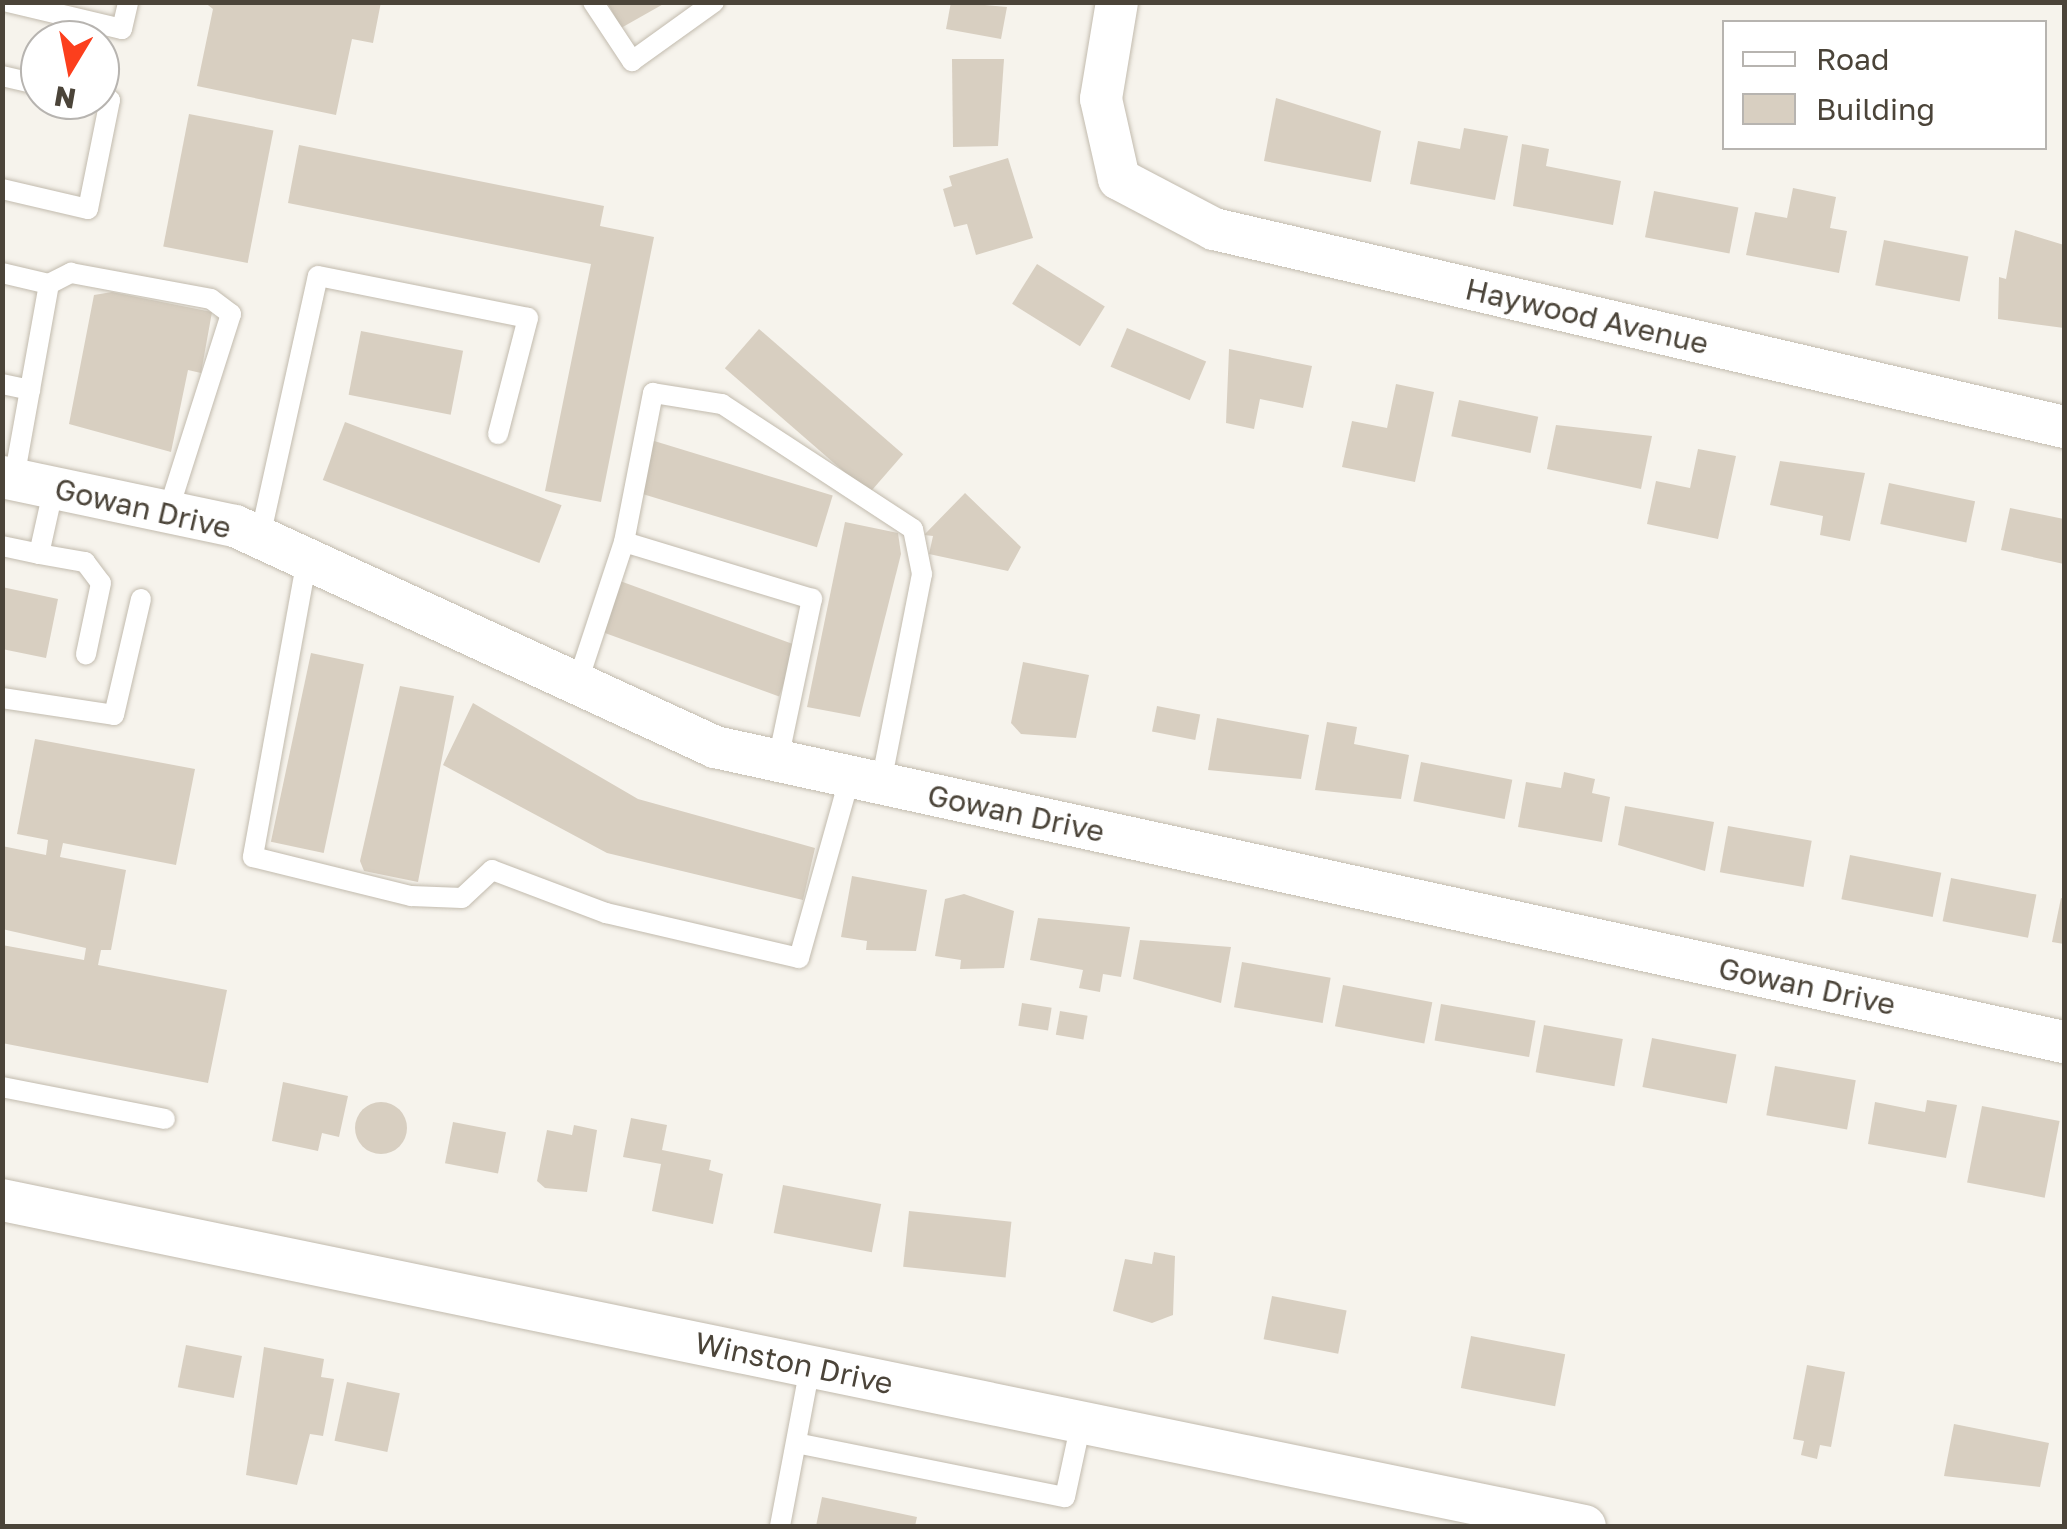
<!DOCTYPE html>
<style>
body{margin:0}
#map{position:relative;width:2067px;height:1529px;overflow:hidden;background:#f6f3ec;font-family:"Golos Text",sans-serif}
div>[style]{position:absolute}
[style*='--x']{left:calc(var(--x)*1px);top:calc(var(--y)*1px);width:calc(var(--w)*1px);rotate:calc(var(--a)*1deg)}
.building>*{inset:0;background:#d8cfc1;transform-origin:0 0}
.round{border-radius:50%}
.roads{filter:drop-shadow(0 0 2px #c2bbae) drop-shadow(0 0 2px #c2bbae)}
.lane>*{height:20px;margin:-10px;padding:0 10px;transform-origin:10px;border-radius:10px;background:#fff}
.street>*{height:42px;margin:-21px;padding:0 21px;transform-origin:21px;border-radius:21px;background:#fff}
span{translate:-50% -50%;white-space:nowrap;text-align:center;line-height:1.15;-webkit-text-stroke:8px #fff;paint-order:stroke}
.street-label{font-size:30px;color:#4b4439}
.frame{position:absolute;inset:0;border:5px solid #4b4439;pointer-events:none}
.legend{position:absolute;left:1722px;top:20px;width:325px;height:130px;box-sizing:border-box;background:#fff;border:2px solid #b7b4b0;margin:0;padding:12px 18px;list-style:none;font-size:30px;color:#4b4439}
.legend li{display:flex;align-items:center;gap:20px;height:50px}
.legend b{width:50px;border:2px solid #b7b4b0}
.north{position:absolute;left:20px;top:20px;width:100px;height:100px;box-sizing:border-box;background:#fff;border:2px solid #b7b4b0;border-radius:50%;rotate:190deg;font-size:28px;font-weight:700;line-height:40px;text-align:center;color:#4b4439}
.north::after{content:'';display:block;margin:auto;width:35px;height:45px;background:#fc3f1d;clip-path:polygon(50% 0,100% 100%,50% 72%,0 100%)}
</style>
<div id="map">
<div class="building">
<i style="clip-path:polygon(204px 2px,381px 2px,373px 43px,352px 39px,336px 115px,197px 86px,213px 9px)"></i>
<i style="clip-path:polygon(607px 2px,667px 2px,621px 28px)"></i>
<i style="clip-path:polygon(951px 2px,1007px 7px,1001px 39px,946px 29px)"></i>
<i style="clip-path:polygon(952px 59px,1004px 59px,998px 146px,953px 147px)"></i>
<i style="clip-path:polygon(1276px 98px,1381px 131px,1371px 182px,1264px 161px)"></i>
<i style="left:189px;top:114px;width:86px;height:135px;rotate:11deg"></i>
<i style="clip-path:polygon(1464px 128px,1508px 136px,1495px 200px,1410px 184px,1418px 141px,1460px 149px)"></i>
<i style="clip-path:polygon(1522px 144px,1549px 149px,1546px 166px,1621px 181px,1613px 225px,1513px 206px)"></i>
<i style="clip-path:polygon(299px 145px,604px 206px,600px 226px,654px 237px,601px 502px,545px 491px,591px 264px,288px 203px)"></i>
<i style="clip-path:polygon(1008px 158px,1033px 238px,976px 255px,967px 224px,954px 227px,943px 189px,952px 186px,949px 176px)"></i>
<i style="clip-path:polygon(1793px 188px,1836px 197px,1830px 228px,1847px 231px,1839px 273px,1746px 255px,1755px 212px,1787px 218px)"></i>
<i style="left:1654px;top:191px;width:86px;height:47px;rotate:11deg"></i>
<i style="clip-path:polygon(2015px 230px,2064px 245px,2064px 328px,1998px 319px,1999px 277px,2006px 279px)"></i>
<i style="left:1884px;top:240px;width:86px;height:46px;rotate:11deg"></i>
<i style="left:1037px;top:264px;width:80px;height:47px;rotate:32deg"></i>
<i style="clip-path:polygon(112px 292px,212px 312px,201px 373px,188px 370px,171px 452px,69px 424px,94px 295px)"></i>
<i style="left:1127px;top:328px;width:86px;height:42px;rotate:23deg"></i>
<i style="left:759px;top:329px;width:191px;height:52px;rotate:41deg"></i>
<i style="left:361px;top:331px;width:104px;height:65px;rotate:11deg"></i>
<i style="clip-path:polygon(1229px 349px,1312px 366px,1303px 408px,1260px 399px,1254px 429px,1226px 423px)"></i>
<i style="clip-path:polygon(1396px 384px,1434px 392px,1415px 482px,1342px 467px,1352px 421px,1387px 428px)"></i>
<i style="left:1459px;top:400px;width:81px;height:37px;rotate:12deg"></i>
<i style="left:345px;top:422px;width:232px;height:62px;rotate:21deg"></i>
<i style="clip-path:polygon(1556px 425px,1652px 436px,1641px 489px,1547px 469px)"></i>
<i style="left:651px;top:440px;width:190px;height:54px;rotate:17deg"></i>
<i style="clip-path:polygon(1698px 449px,1736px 456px,1718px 539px,1647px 524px,1656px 481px,1690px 488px)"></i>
<i style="clip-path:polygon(1780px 461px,1865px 473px,1850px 541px,1820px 535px,1823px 516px,1770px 505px)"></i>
<i style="left:1889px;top:483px;width:88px;height:42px;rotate:12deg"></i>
<i style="clip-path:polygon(965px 493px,1021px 547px,1008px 571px,929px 554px,933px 536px,924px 535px)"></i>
<i style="clip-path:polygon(2010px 508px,2064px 519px,2064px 564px,2001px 550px)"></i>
<i style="clip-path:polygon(845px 522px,898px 533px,901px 554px,860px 717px,807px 707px)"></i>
<i style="left:620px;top:581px;width:189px;height:54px;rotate:20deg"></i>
<i style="clip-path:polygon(2px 587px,58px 599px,46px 658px,2px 649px)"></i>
<i style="left:311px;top:653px;width:54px;height:193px;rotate:12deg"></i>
<i style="clip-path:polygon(1023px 662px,1089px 675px,1076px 738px,1021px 734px,1011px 723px)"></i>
<i style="clip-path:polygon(400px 686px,454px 696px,418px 882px,364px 871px,360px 861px)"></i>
<i style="clip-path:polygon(473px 703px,638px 799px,815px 848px,803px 900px,607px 853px,443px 765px)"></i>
<i style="left:1157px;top:706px;width:44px;height:26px;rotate:11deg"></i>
<i style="clip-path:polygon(1217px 718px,1309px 735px,1301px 779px,1208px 770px)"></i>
<i style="clip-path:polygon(1327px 722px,1357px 727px,1354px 744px,1409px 755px,1401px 799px,1315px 790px)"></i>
<i style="clip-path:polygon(35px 739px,195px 769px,176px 865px,63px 843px,60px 857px,126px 870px,111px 950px,101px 950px,98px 965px,227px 990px,208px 1083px,2px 1043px,2px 945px,84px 960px,86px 948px,2px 929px,2px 846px,46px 855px,48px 840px,17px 834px)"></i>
<i style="left:1421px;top:762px;width:93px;height:40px;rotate:11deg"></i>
<i style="clip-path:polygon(1564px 772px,1595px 779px,1592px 793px,1610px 797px,1602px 842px,1518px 827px,1526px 782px,1561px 788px)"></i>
<i style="clip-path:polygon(1625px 806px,1714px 822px,1705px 871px,1618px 845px)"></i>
<i style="left:1728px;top:826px;width:85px;height:47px;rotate:10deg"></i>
<i style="left:1850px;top:855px;width:93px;height:45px;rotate:11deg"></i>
<i style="clip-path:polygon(852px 876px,927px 890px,916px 951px,866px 950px,867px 941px,841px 937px)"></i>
<i style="left:1951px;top:878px;width:87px;height:44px;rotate:11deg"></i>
<i style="clip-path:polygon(964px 894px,1014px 911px,1004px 968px,960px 969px,961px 960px,935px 956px,945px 899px)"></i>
<i style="clip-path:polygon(2061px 898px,2064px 899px,2064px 944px,2052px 942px)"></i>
<i style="clip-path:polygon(1038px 918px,1130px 927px,1121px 977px,1103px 974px,1100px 992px,1079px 988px,1083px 970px,1030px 960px)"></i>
<i style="clip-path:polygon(1140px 940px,1231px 947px,1221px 1003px,1133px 979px)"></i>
<i style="left:1242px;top:962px;width:90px;height:46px;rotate:10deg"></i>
<i style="left:1343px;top:985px;width:91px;height:42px;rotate:11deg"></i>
<i style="left:1022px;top:1003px;width:30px;height:23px;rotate:9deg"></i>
<i style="left:1441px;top:1004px;width:96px;height:37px;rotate:10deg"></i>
<i style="left:1060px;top:1011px;width:28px;height:24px;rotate:10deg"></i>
<i style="left:1544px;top:1025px;width:80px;height:48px;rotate:10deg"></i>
<i style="left:1652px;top:1038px;width:86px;height:50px;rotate:11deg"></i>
<i style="left:1775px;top:1066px;width:82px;height:50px;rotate:10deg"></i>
<i style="clip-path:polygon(283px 1082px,348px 1096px,339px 1137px,322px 1133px,318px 1151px,272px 1141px)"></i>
<i style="clip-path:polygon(1927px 1100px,1957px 1105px,1946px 1158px,1868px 1144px,1875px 1102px,1925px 1112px)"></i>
<i class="round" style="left:355px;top:1102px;width:52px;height:52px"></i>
<i style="left:1982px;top:1106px;width:79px;height:78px;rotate:11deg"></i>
<i style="clip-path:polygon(631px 1118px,667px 1125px,662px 1150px,711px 1160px,709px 1170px,723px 1174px,713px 1224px,652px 1211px,661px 1164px,623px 1157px)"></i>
<i style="left:453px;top:1122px;width:54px;height:42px;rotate:11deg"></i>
<i style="clip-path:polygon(574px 1125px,597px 1130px,587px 1192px,545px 1188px,537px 1181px,547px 1130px,572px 1135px)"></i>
<i style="left:783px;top:1185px;width:100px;height:49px;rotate:11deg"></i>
<i style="left:909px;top:1211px;width:103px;height:56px;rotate:6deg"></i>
<i style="clip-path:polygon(1154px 1252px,1175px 1256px,1173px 1315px,1152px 1323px,1113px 1311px,1125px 1259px,1152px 1264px)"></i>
<i style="left:1272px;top:1296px;width:76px;height:44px;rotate:11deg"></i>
<i style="left:1471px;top:1336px;width:96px;height:53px;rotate:11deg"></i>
<i style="left:186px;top:1345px;width:57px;height:43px;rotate:11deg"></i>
<i style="clip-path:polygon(264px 1347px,324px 1359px,321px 1377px,334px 1379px,323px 1436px,310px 1434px,297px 1485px,246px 1475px)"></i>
<i style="clip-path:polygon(1807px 1365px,1845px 1372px,1831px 1447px,1820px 1445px,1817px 1459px,1801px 1455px,1804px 1441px,1793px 1439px)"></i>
<i style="left:347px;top:1382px;width:54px;height:60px;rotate:12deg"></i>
<i style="clip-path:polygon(1954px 1424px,2049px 1443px,2040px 1487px,1944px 1476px)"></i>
<i style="clip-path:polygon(822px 1497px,917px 1517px,915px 1526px,816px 1526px)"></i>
</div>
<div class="roads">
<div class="lane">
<i style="--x:8;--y:2;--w:117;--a:13.3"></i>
<i style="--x:122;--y:29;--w:28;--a:-77"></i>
<i style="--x:593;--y:2;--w:71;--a:56.5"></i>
<i style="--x:632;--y:61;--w:101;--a:-35.7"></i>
<i style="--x:2;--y:76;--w:39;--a:13"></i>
<i style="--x:2;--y:189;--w:88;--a:13.1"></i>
<i style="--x:88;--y:209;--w:111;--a:-78.6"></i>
<i style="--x:110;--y:100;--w:10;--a:-169"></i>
<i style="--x:2;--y:273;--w:48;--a:13.2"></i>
<i style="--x:49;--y:284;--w:198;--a:100.2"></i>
<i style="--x:49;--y:284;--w:25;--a:-27"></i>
<i style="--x:71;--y:273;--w:142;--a:10.5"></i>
<i style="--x:211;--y:299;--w:25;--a:37"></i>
<i style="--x:231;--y:314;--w:207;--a:107.7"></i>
<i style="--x:2;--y:384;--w:29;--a:12"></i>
<i style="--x:260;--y:537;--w:267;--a:-77.5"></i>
<i style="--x:318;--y:276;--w:214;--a:11.3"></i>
<i style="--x:528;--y:318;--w:120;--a:104.5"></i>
<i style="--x:2;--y:546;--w:38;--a:12"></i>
<i style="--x:39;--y:554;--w:69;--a:-77.4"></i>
<i style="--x:39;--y:554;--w:47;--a:9.9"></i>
<i style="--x:85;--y:562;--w:26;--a:53"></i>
<i style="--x:101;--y:583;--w:73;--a:101.9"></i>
<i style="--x:307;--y:559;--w:303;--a:100.3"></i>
<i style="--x:253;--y:857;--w:163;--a:13.9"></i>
<i style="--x:411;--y:896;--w:51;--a:2.2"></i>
<i style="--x:462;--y:898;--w:41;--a:-43"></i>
<i style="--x:492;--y:870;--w:122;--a:20.7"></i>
<i style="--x:606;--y:913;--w:198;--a:13.1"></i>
<i style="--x:799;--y:958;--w:189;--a:-74.3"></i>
<i style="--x:577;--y:684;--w:150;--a:-71.7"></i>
<i style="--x:2;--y:698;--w:113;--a:8.6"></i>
<i style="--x:114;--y:715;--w:119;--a:-76.9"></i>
<i style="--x:778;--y:760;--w:165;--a:-78.1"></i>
<i style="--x:812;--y:599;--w:196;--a:-163.1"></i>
<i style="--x:624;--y:542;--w:152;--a:-79"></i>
<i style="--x:653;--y:393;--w:70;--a:9.1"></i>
<i style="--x:722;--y:404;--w:228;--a:33.2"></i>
<i style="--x:913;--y:529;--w:46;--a:78.7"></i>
<i style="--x:922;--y:574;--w:213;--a:101.1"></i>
<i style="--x:2;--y:1087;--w:166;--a:11.1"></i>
<i style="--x:796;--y:1443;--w:274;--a:11.4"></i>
<i style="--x:1065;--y:1497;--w:76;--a:-77.8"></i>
<i style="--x:780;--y:1526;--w:162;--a:-79.3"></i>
</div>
<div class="street">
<i style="--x:1117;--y:2;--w:98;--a:99.4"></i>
<i style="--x:1101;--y:99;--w:82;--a:77.3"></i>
<i style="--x:1119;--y:179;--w:107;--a:27.8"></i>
<i style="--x:1214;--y:229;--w:873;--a:13.11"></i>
<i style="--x:2;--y:477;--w:238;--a:11.9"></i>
<i style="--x:235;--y:526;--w:528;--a:24.72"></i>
<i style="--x:715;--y:747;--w:1381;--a:12.34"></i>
<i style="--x:2;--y:1200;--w:1616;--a:11.64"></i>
</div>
</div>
<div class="street-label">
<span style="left:1587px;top:316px;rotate:13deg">Haywood Avenue</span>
<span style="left:143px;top:508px;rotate:13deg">Gowan Drive</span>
<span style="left:1016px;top:813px;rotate:12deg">Gowan Drive</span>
<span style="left:1807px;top:986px;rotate:12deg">Gowan Drive</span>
<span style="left:794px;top:1363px;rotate:12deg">Winston Drive</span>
</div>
<div class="frame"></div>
<ul class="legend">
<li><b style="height:12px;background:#fff"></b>Road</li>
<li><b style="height:28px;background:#d8cfc1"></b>Building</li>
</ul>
<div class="north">N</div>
</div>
